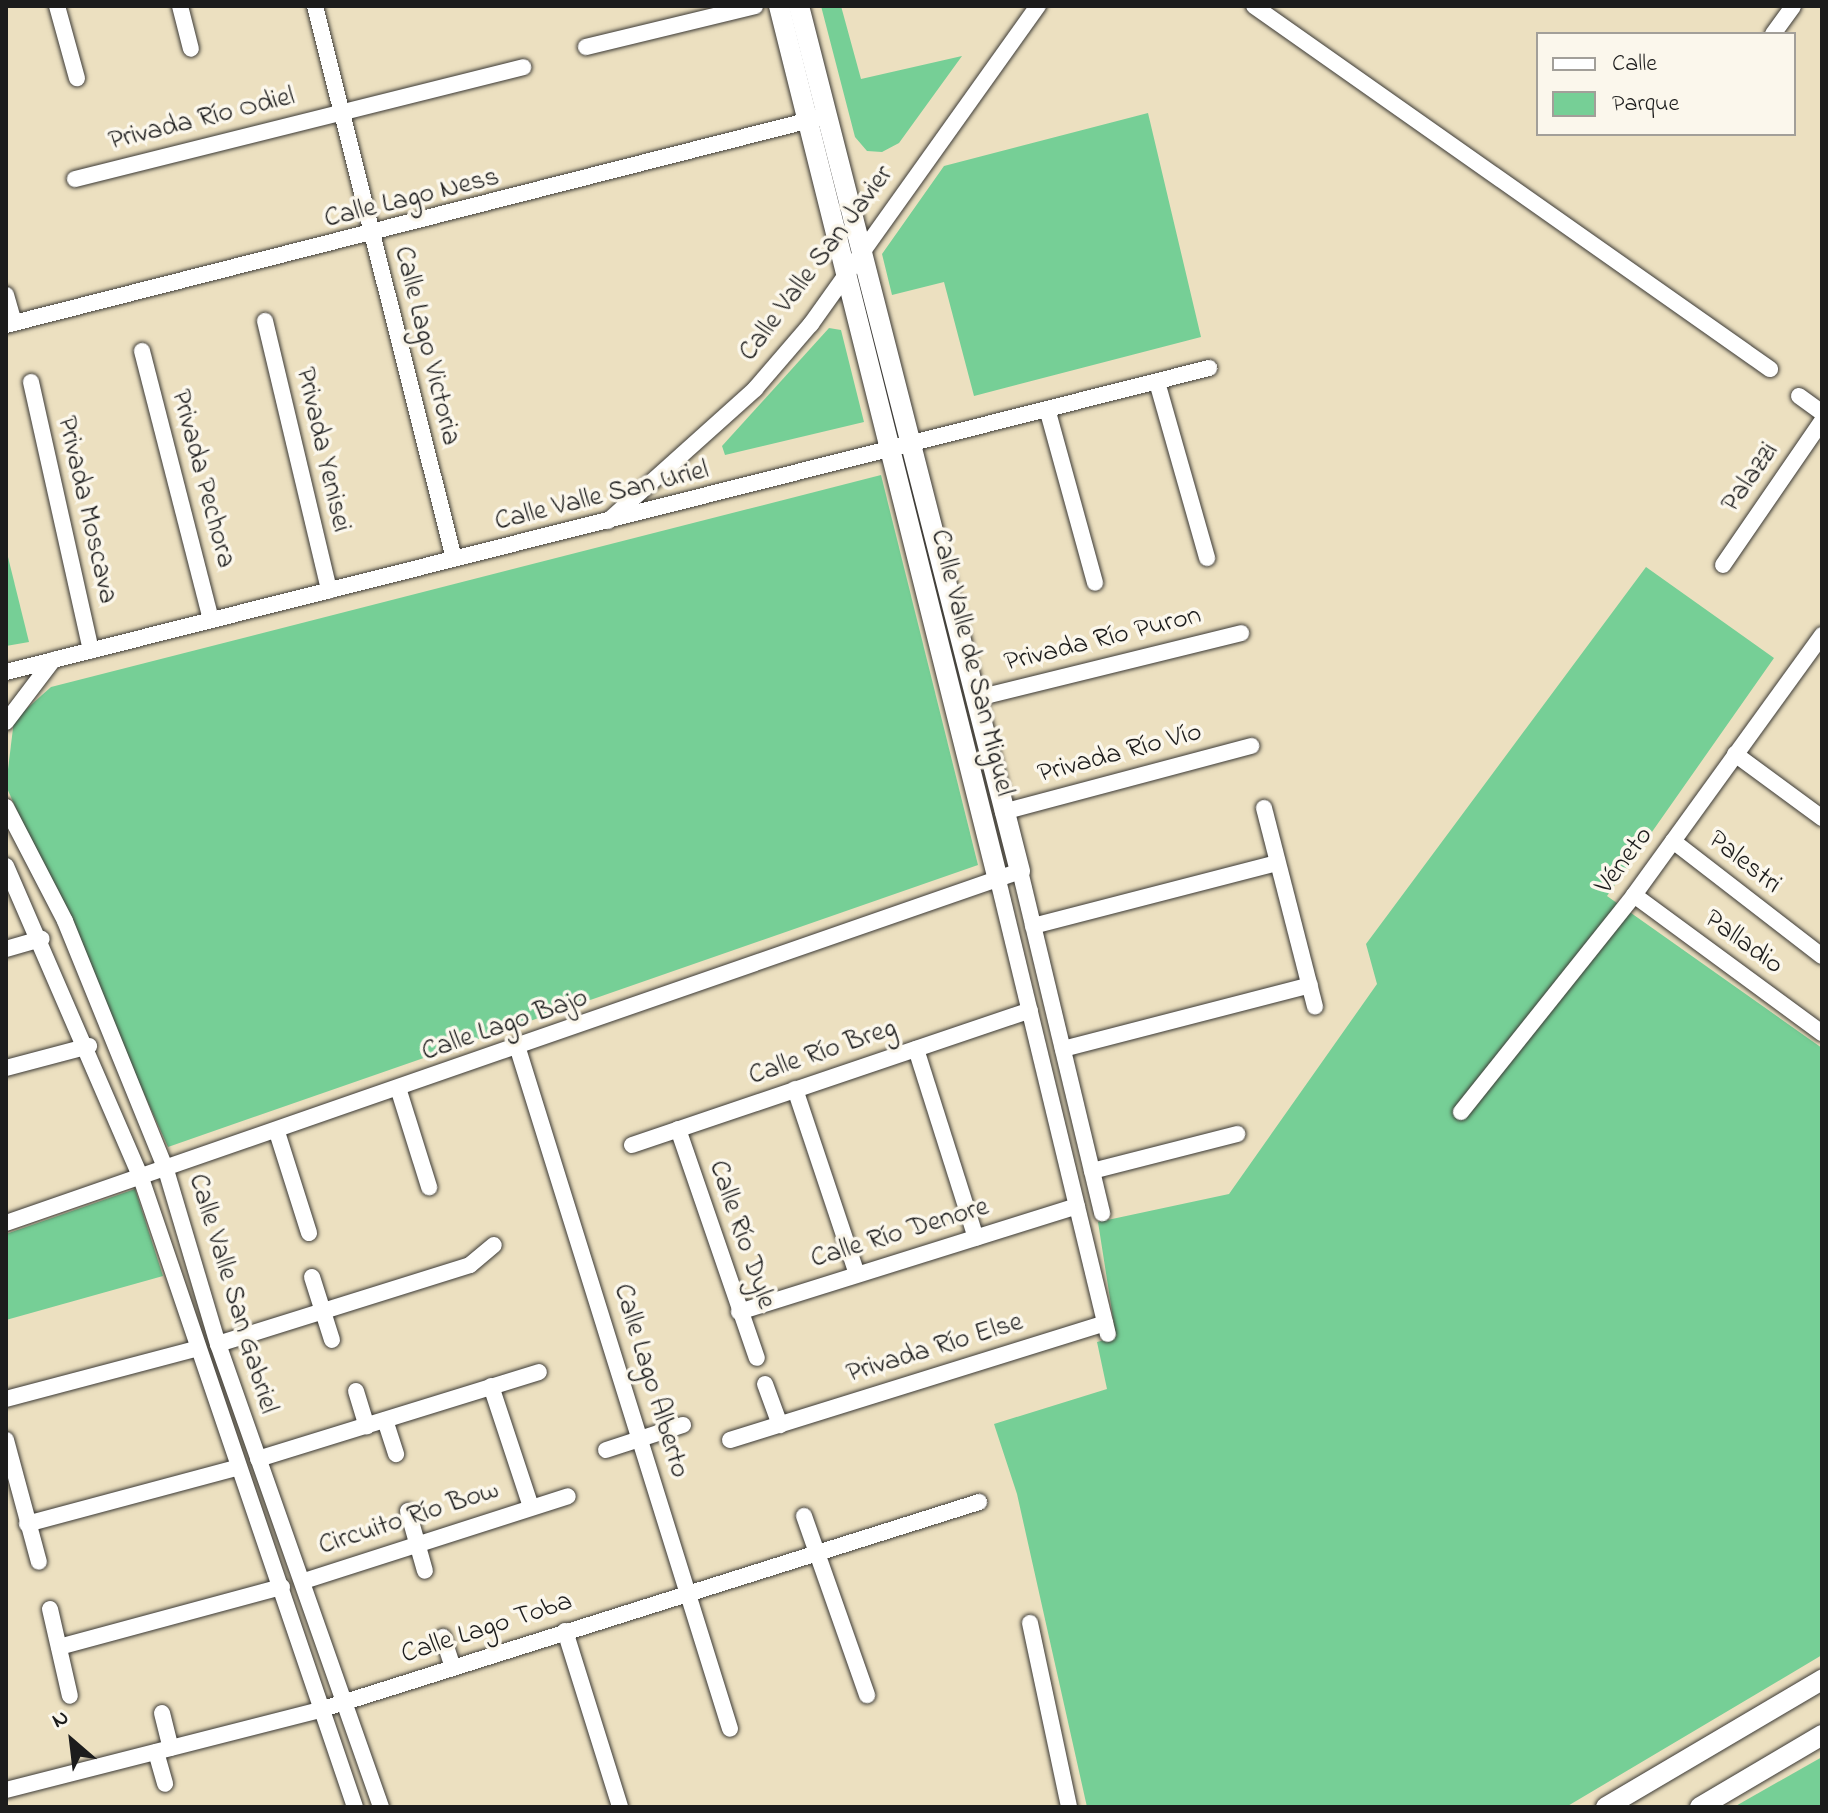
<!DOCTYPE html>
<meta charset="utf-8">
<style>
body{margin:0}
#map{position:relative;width:1828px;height:1813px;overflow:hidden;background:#ece0c0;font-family:"Indie Flower",sans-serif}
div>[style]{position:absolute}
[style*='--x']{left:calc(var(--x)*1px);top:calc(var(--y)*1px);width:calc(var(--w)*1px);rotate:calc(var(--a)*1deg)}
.green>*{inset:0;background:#76cf96}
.roads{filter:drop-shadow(0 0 2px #3b3935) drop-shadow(0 0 2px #3b3935)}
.minor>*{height:16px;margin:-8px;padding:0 8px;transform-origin:8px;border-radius:8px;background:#fff}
.tertiary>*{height:20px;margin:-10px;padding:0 10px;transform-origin:10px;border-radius:10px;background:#fff}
span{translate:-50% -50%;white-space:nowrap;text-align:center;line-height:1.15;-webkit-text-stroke:7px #fbf7ec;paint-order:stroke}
.street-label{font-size:28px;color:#1c1c1c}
.frame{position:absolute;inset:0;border:8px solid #1c1c1c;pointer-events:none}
.legend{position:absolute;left:1536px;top:32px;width:260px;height:104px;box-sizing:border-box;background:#fbf7ec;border:2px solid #a29f99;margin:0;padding:10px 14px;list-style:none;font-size:24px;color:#1c1c1c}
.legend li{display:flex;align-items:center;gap:16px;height:40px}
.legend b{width:40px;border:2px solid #a29f99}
.north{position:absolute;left:32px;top:1701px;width:80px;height:80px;-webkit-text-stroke:6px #fbf7ec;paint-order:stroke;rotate:332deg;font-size:22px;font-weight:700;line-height:32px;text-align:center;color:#1c1c1c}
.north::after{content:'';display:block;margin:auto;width:28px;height:36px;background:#1c1c1c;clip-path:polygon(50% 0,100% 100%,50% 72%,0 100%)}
</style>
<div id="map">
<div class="green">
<i style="clip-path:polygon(821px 6px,841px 6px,861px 79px,962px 56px,899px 143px,882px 152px,867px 151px,855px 137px)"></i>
<i style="clip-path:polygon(1148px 113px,1201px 337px,974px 396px,944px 282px,892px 295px,882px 254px,944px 166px)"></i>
<i style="clip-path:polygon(829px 328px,841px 330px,864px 422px,725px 455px,722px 446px)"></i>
<i style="clip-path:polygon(881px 475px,978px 865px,168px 1147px,6px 786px,14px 720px,51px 687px)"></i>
<i style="clip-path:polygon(6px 549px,29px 642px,6px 646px)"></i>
<i style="clip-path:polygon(1646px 567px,1774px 658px,1607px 896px,1822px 1048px,1822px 1655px,1566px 1807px,1087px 1807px,1017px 1494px,994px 1424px,1107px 1389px,1097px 1342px,1116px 1337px,1098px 1222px,1229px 1194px,1377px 984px,1366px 944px)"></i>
<i style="clip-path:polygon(135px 1189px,163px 1276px,6px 1320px,6px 1234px)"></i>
<i style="clip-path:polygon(1822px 1757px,1822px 1807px,1734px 1807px)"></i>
</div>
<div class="roads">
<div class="minor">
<i style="--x:57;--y:6;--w:75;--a:74.5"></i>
<i style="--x:180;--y:6;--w:44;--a:75.7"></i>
<i style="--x:315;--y:6;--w:570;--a:75.89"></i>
<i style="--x:1254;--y:6;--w:631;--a:35.13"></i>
<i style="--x:1773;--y:34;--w:34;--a:-54"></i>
<i style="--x:586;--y:47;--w:174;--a:-13.6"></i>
<i style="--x:75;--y:179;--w:462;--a:-14"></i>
<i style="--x:6;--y:295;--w:29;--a:74"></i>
<i style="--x:265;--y:321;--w:277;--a:76.6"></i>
<i style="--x:6;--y:325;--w:838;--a:-14.3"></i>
<i style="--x:142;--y:351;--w:277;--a:75.6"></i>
<i style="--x:31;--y:382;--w:275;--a:77.4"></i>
<i style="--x:1157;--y:382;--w:183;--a:74.1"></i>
<i style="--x:1799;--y:396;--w:29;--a:36"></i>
<i style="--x:1048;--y:412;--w:177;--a:74.6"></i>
<i style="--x:608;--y:521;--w:198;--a:-41.9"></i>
<i style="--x:755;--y:389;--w:86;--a:-49.3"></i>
<i style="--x:811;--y:324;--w:391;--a:-54.5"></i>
<i style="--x:1723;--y:565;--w:175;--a:-55.5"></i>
<i style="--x:6;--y:672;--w:1241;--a:-14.18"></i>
<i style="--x:977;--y:698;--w:272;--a:-13.8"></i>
<i style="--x:6;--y:722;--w:78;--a:-52.8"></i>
<i style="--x:1735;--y:754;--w:108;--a:36.3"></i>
<i style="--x:6;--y:807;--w:128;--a:62.6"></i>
<i style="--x:65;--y:921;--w:269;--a:67.9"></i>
<i style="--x:166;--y:1170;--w:182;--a:73.4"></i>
<i style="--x:218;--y:1344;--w:491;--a:70.6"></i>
<i style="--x:1264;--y:808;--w:205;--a:75.6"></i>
<i style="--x:1003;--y:812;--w:257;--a:-14.9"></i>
<i style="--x:1673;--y:841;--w:188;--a:37.7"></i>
<i style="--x:6;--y:866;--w:340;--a:66.6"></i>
<i style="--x:141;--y:1178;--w:664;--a:71.21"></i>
<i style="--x:998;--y:880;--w:467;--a:76.4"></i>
<i style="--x:1634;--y:895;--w:233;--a:36.3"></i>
<i style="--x:1033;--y:926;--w:252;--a:-14.5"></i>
<i style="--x:6;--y:949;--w:37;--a:-16"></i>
<i style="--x:518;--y:1049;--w:712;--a:72.68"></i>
<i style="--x:916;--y:1049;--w:198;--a:72.4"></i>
<i style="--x:1063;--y:1049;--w:255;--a:-14.5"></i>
<i style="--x:6;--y:1068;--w:86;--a:-14.8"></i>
<i style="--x:795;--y:1089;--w:195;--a:71.5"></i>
<i style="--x:399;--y:1091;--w:101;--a:72.6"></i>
<i style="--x:1461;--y:1112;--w:278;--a:-51.4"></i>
<i style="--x:1634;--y:895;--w:321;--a:-54.1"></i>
<i style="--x:678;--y:1129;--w:242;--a:71"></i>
<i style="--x:277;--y:1132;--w:106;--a:72.4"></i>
<i style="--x:632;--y:1145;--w:420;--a:-18.7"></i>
<i style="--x:1092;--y:1171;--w:150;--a:-14.3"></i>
<i style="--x:6;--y:1223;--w:1073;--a:-19.14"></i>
<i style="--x:1020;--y:871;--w:352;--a:76.5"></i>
<i style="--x:312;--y:1277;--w:66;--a:72.4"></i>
<i style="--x:739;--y:1312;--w:354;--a:-17.4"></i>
<i style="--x:218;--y:1344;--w:264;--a:-17.4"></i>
<i style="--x:470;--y:1265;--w:31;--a:-40"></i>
<i style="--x:765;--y:1384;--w:44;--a:69.9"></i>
<i style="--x:491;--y:1386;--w:127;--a:71.7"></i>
<i style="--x:356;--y:1391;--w:37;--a:73"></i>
<i style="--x:6;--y:1399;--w:196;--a:-14.8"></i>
<i style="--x:385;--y:1420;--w:36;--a:72"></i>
<i style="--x:6;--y:1440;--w:126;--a:74.9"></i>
<i style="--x:730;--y:1440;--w:393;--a:-17.3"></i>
<i style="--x:606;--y:1450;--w:81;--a:-18"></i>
<i style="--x:258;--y:1459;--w:294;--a:-17.2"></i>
<i style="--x:408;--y:1511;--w:62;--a:74.2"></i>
<i style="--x:804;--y:1516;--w:190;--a:70.6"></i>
<i style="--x:27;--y:1524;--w:216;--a:-15"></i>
<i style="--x:304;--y:1581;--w:277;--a:-17.8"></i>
<i style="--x:50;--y:1609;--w:89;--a:77.1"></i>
<i style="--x:1030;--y:1623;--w:188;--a:78"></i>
<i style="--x:565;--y:1631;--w:184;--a:72.6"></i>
<i style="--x:443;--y:1637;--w:32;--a:72"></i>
<i style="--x:59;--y:1647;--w:231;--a:-15.1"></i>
<i style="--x:162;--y:1713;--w:36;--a:76"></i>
<i style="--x:156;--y:1752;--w:33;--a:74"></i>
<i style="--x:6;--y:1790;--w:327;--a:-14.3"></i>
<i style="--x:323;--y:1709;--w:688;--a:-17.51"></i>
</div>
<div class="tertiary">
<i style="--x:779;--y:6;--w:901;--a:75.93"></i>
<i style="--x:799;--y:6;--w:893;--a:75.67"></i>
<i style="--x:1606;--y:1807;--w:251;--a:-30.5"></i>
<i style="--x:1700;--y:1807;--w:142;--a:-30.5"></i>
</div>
</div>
<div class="street-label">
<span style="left:202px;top:120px;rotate:-14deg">Privada Río Odiel</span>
<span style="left:412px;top:199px;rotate:-14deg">Calle Lago Ness</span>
<span style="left:817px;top:264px;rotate:-53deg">Calle Valle San Javier</span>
<span style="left:426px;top:346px;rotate:76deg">Calle Lago Victoria</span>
<span style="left:322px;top:450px;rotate:77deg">Privada Yenisei</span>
<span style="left:1751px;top:478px;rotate:-55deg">Palazzi</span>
<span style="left:202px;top:479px;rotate:75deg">Privada Pechora</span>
<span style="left:602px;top:497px;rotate:-14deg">Calle Valle San Uriel</span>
<span style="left:86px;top:510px;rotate:77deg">Privada Moscava</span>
<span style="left:1103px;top:640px;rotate:-14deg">Privada Río Puron</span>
<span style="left:971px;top:663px;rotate:76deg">Calle Valle de San Miguel</span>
<span style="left:1120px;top:754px;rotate:-15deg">Privada Río Vío</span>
<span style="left:1625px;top:861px;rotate:-53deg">Véneto</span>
<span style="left:1744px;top:863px;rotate:38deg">Palestri</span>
<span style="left:1743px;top:943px;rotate:36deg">Palladio</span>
<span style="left:505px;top:1026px;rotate:-19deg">Calle Lago Bajo</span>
<span style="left:823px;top:1053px;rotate:-19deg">Calle Río Breg</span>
<span style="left:900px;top:1234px;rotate:-17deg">Calle Río Denore</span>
<span style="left:741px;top:1235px;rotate:71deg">Calle Río Dyle</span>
<span style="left:232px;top:1294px;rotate:73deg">Calle Valle San Gabriel</span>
<span style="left:935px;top:1349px;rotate:-17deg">Privada Río Else</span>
<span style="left:650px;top:1381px;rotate:73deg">Calle Lago Alberto</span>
<span style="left:409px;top:1519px;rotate:-18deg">Circuito Río Bow</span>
<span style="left:487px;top:1629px;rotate:-18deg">Calle Lago Toba</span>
</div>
<div class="frame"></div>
<ul class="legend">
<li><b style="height:10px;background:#fff"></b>Calle</li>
<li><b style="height:22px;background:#76cf96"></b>Parque</li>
</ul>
<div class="north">N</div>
</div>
